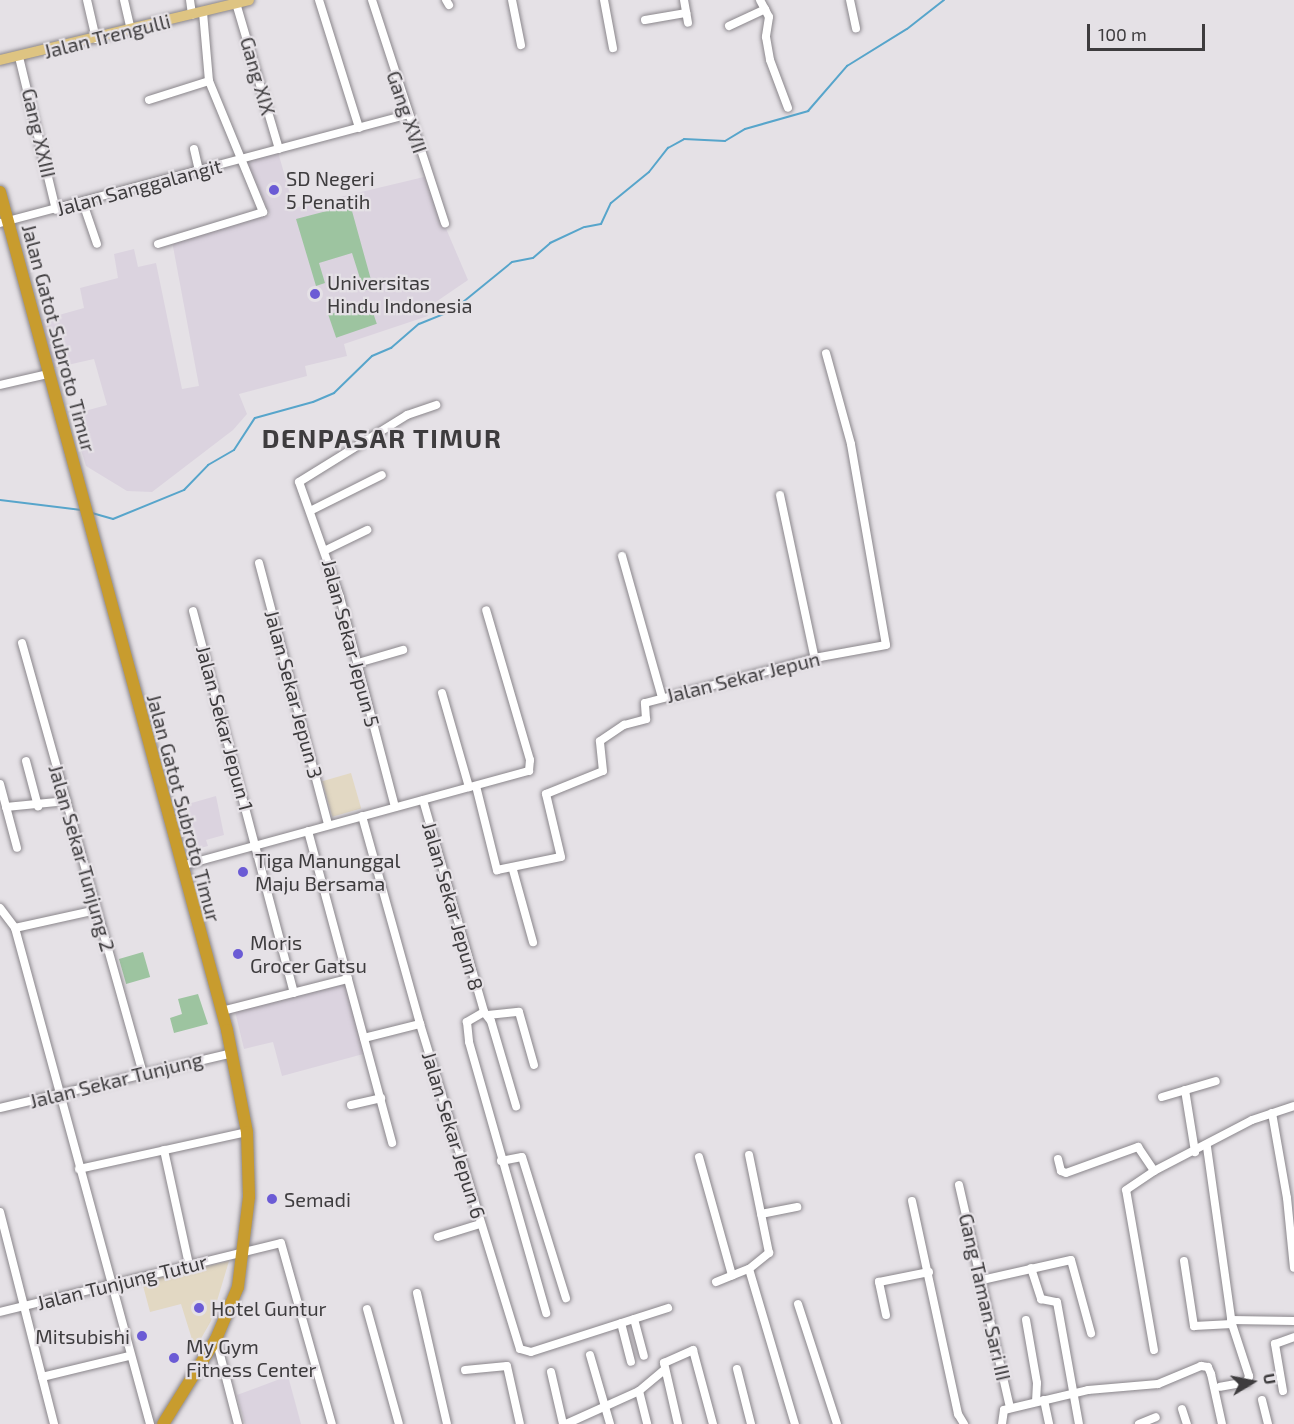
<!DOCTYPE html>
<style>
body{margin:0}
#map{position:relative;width:1294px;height:1424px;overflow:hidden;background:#e5e1e6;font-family:"Exo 2",sans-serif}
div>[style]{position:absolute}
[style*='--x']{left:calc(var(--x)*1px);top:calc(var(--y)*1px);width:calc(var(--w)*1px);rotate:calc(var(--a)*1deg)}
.commercial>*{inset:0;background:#e2d8c3;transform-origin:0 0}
.built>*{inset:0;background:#dbd3df}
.green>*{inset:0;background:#9dc4a0;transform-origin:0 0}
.stream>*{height:2px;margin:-1px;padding:0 1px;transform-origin:1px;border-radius:1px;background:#57a5cb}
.roads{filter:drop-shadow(0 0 2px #8a868b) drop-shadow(0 0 2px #8a868b)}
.minor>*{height:8px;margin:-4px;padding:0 4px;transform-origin:4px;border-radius:4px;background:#fff}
.major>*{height:10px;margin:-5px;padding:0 5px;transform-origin:5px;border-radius:5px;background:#dec482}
.highway>*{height:12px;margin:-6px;padding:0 6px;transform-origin:6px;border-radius:6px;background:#c89c2e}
.dots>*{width:16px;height:16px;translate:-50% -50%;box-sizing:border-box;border:3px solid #e5e1e6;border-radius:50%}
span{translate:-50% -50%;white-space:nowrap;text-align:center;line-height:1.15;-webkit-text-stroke:4.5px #e5e1e6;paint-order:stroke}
.street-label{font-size:20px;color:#3e3c3e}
.poi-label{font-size:20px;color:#3e3c3e}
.left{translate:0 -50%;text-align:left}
.right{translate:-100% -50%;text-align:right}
.district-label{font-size:26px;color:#3e3c3e;font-weight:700;letter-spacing:1.5px}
.north{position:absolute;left:1222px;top:1352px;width:60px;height:60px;-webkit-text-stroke:4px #e5e1e6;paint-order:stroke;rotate:80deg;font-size:16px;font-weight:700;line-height:24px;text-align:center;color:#3e3c3e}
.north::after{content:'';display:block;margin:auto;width:21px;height:27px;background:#3e3c3e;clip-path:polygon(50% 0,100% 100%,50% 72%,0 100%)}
.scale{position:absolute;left:1087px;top:24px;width:118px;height:27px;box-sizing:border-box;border:3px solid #3e3c3e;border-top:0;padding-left:8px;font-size:18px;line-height:21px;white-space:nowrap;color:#3e3c3e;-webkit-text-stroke:4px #e5e1e6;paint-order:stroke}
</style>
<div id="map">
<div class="commercial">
<i style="left:351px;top:773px;width:37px;height:30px;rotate:74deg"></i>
<i style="clip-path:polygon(229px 1261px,211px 1321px,195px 1349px,181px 1304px,150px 1312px,142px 1282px)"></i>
</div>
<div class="built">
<i style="clip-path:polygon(278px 152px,294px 208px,424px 177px,468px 280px,427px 308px,428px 316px,344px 344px,347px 356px,305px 366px,307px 376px,239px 394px,247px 414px,233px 430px,152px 492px,127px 491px,86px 466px,70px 415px,107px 405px,94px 359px,54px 368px,41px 320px,84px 308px,80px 288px,118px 278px,114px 254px,134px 249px,138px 267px,156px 263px,182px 389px,199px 386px,172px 241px,270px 215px,246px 161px)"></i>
<i style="clip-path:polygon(216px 796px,224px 835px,206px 840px,208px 846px,193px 850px,181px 806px)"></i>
<i style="clip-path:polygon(346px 982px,367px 1053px,282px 1076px,273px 1042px,244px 1049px,235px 1011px)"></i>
<i style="clip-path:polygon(288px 1376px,301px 1424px,245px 1424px,237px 1395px)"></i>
</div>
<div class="green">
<i style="clip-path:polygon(346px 206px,352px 211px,373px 287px,364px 291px,352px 253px,319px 263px,325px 283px,316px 286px,296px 219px)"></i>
<i style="left:369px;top:301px;width:24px;height:43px;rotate:71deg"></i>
<i style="left:143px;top:952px;width:26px;height:25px;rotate:74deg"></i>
<i style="clip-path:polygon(198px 994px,208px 1024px,174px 1033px,170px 1018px,182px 1014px,178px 999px)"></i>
</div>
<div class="stream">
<i style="--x:0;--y:500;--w:82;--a:7"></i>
<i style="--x:92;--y:513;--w:22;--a:16"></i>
<i style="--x:113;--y:519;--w:77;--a:-22.2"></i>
<i style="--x:184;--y:490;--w:35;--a:-46"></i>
<i style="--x:208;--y:465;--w:30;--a:-30"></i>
<i style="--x:234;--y:450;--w:38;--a:-57"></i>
<i style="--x:255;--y:418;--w:60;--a:-15.4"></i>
<i style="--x:313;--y:402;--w:23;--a:-23"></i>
<i style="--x:334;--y:393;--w:53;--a:-44.2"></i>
<i style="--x:372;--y:356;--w:21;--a:-23"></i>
<i style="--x:391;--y:348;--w:37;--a:-41"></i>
<i style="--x:419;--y:324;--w:35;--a:-22"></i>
<i style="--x:452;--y:311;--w:77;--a:-39.2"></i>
<i style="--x:512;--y:262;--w:21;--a:-11"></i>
<i style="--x:533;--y:258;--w:23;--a:-41"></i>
<i style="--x:550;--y:243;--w:38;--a:-25"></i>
<i style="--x:585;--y:227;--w:16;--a:-11"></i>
<i style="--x:601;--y:224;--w:23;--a:-65"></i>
<i style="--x:611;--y:203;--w:49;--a:-39.2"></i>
<i style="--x:649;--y:172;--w:31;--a:-52"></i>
<i style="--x:668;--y:148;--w:18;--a:-29"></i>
<i style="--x:684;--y:139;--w:41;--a:2.8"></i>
<i style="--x:725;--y:141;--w:23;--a:-31"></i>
<i style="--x:745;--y:129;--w:66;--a:-15.9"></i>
<i style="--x:808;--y:111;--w:60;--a:-49.1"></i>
<i style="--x:847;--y:66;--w:70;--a:-31.7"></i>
<i style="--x:907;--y:29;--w:47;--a:-38.1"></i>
</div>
<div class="roads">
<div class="minor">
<i style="--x:87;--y:0;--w:40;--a:77"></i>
<i style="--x:124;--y:0;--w:31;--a:77"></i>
<i style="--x:190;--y:0;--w:15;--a:82"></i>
<i style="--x:319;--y:0;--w:134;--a:72.6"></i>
<i style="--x:372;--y:0;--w:235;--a:71.9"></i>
<i style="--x:446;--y:0;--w:6;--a:59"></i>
<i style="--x:512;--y:0;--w:46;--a:78.7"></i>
<i style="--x:604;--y:0;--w:49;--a:79.4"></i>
<i style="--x:684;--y:0;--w:23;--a:80"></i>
<i style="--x:760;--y:0;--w:19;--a:62"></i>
<i style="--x:769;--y:17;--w:20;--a:99"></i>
<i style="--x:766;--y:37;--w:23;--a:80"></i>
<i style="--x:770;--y:60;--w:51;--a:69.4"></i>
<i style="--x:850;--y:0;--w:29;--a:78"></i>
<i style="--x:236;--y:3;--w:152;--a:73.6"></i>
<i style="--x:645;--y:20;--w:42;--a:-9.7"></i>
<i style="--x:729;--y:26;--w:40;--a:-25"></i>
<i style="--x:19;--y:57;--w:157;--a:76.4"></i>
<i style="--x:149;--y:100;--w:63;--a:-17.6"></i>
<i style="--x:194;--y:149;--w:23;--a:77"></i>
<i style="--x:83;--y:203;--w:43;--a:71.1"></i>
<i style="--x:0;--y:223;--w:421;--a:-14.9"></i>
<i style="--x:158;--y:244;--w:110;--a:-16.9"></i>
<i style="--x:263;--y:212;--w:142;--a:-112.4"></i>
<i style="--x:209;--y:81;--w:69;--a:-95"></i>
<i style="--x:0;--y:385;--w:49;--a:-12.9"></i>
<i style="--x:780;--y:495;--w:168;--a:78"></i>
<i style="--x:312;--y:510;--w:78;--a:-26.6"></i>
<i style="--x:326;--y:550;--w:46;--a:-26"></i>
<i style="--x:622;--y:556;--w:147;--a:74.2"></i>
<i style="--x:259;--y:563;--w:271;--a:75.2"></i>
<i style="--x:193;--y:611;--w:395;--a:75.2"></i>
<i style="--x:22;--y:643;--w:447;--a:74.3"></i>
<i style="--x:358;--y:663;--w:47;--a:-16.1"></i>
<i style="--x:442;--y:693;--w:98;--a:74"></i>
<i style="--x:26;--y:761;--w:47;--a:75.1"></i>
<i style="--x:0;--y:784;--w:66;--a:75.1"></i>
<i style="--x:476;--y:786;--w:87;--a:76"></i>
<i style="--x:497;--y:870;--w:65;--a:-11.5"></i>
<i style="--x:561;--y:857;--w:65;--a:-103.4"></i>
<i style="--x:546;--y:794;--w:61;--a:-22"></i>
<i style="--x:603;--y:771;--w:30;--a:-96"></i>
<i style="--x:600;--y:741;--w:29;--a:-34"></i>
<i style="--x:624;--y:725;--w:23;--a:-15"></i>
<i style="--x:646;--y:719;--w:16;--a:-94"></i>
<i style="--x:645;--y:703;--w:181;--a:-14.7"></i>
<i style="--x:820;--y:657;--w:67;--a:-10.3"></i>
<i style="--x:886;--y:645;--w:204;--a:-99.9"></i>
<i style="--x:851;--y:444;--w:94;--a:-105.4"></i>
<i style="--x:423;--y:800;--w:221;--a:73.9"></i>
<i style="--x:484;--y:1012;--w:11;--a:52"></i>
<i style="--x:491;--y:1021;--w:89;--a:73.6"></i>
<i style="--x:6;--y:807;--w:61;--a:-5.6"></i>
<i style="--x:395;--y:807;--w:217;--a:-104.7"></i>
<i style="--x:340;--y:597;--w:122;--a:-109.6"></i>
<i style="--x:299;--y:482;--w:127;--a:-31.8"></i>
<i style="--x:407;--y:415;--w:31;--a:-19"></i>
<i style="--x:362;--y:816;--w:216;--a:74.4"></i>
<i style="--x:420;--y:1024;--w:340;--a:72.9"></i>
<i style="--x:520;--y:1349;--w:11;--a:15"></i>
<i style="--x:531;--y:1352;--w:144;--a:-17.8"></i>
<i style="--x:308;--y:831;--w:323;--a:74.9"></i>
<i style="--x:181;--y:866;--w:361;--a:-15.3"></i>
<i style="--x:529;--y:771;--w:11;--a:-85"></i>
<i style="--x:530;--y:760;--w:156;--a:-106.3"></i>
<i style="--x:513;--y:870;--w:75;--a:74.5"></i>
<i style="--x:0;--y:908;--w:25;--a:53"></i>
<i style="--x:15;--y:928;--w:514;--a:74.77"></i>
<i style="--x:15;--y:928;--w:84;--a:-12.4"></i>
<i style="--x:222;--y:1011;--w:130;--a:-14.3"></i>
<i style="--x:484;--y:1012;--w:20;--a:150"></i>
<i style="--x:467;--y:1022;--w:20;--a:84"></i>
<i style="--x:469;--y:1042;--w:282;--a:74.1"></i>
<i style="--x:488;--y:1015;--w:31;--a:-6"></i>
<i style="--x:519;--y:1012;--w:55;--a:74.2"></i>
<i style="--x:364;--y:1038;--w:58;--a:-14"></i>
<i style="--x:1185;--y:1090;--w:63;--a:80.8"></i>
<i style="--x:1162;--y:1097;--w:56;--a:-16.5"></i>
<i style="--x:351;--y:1105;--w:31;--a:-13"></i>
<i style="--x:0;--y:1108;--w:238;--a:-13.3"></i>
<i style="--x:1272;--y:1113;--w:86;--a:80"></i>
<i style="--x:1287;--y:1198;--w:70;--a:84.3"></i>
<i style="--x:1207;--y:1147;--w:179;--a:82"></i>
<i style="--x:1232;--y:1324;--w:55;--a:71.9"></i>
<i style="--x:1249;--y:1376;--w:6;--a:108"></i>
<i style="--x:1247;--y:1382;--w:27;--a:170"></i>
<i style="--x:164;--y:1150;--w:118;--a:77.7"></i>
<i style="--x:699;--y:1157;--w:123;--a:74.4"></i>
<i style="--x:1058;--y:1159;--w:12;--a:76"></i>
<i style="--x:1061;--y:1171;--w:5;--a:22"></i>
<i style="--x:1066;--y:1173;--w:77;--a:-19.9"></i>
<i style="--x:1138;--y:1147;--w:29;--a:56"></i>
<i style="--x:501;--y:1161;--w:21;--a:-11"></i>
<i style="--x:522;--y:1157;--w:148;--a:72.7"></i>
<i style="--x:79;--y:1169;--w:172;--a:-12.4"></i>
<i style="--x:959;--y:1185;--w:229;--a:77.1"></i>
<i style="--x:912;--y:1201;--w:218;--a:77.8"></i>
<i style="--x:958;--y:1414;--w:12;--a:59"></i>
<i style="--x:0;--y:1212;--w:219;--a:75.7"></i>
<i style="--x:761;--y:1214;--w:37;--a:-11"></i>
<i style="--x:438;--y:1237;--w:44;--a:-17.2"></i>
<i style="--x:1184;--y:1261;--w:66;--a:81.3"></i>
<i style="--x:1194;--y:1326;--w:38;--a:-3"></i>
<i style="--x:1031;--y:1268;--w:33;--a:72"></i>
<i style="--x:1041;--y:1299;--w:16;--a:11"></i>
<i style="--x:1057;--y:1302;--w:124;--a:79.8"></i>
<i style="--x:749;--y:1269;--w:162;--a:73.5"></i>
<i style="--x:982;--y:1280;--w:91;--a:-12.7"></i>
<i style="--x:1071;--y:1260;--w:76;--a:74.7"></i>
<i style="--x:716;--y:1282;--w:35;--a:-22"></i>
<i style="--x:749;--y:1269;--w:26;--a:-39"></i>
<i style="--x:769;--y:1253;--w:100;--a:-101.5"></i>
<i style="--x:417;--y:1293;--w:134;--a:77.1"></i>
<i style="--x:798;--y:1304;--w:126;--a:72"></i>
<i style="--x:367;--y:1309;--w:119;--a:74.5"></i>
<i style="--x:0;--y:1312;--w:289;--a:-13.8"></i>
<i style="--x:281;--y:1243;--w:188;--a:74.3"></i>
<i style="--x:886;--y:1315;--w:34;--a:-102"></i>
<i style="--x:879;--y:1282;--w:51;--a:-11.3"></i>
<i style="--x:634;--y:1319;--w:38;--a:75"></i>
<i style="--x:1026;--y:1320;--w:64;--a:80.1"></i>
<i style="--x:1037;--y:1383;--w:19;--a:93"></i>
<i style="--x:1231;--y:1320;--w:63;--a:0.9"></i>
<i style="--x:621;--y:1323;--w:40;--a:75.6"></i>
<i style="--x:216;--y:1339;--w:88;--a:75.5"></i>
<i style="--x:1154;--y:1350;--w:162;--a:-99.9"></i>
<i style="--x:1126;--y:1190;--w:34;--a:-34"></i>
<i style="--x:1154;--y:1171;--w:110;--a:-27.5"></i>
<i style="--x:1252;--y:1120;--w:44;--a:-18.4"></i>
<i style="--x:590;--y:1355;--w:72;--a:73.8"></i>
<i style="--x:737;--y:1369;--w:57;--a:75.7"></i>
<i style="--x:465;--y:1370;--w:42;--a:-5.4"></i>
<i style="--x:507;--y:1366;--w:59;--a:77.4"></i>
<i style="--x:551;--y:1372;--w:53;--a:77"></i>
<i style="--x:42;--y:1377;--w:89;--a:-13.6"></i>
<i style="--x:639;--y:1391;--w:34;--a:76"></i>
<i style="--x:1283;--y:1391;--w:48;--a:-99.7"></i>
<i style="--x:1275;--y:1344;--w:20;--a:-20"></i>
<i style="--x:1044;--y:1400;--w:25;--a:78"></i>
<i style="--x:1262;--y:1400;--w:25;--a:76"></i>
<i style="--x:1182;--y:1409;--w:16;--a:72"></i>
<i style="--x:566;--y:1424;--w:80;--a:-24.3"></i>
<i style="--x:639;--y:1391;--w:31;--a:-40"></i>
<i style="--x:678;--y:1424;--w:63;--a:-102.9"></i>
<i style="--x:664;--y:1363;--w:32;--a:-24"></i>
<i style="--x:693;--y:1350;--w:77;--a:74.9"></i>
<i style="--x:1002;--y:1424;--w:14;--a:-82"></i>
<i style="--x:1004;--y:1410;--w:86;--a:-13.4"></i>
<i style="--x:1088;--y:1390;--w:70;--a:-4.9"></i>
<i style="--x:1158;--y:1384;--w:47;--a:-22.7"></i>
<i style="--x:1201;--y:1366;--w:7;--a:8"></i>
<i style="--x:1208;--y:1367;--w:8;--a:67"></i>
<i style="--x:1211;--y:1374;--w:51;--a:77.6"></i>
<i style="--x:1139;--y:1424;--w:18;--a:-22"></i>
</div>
<div class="major">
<i style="--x:0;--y:60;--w:256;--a:-13.5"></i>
</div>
<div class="highway">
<i style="--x:0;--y:192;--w:868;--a:74.84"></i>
<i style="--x:227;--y:1030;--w:104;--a:78.9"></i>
<i style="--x:247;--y:1132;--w:65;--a:88.2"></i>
<i style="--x:249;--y:1197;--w:91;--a:97"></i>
<i style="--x:238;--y:1287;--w:56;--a:112.9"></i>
<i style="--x:216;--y:1339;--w:100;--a:121.9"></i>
</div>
</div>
<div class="dots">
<i style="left:274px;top:190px;background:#6b5bd5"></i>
<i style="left:315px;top:294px;background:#6b5bd5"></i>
<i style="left:243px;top:872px;background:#6b5bd5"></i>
<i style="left:238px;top:954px;background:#6b5bd5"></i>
<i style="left:272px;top:1199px;background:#6b5bd5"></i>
<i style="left:199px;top:1308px;background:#6b5bd5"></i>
<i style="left:142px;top:1336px;background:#6b5bd5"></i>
<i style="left:174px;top:1358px;background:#6b5bd5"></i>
</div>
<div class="street-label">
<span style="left:107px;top:36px;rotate:-14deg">Jalan Trengulli</span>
<span style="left:258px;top:76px;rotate:74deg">Gang XIX</span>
<span style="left:407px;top:112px;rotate:71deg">Gang XVII</span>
<span style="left:39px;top:133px;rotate:77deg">Gang XXIII</span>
<span style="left:139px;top:187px;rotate:-15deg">Jalan Sanggalangit</span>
<span style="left:59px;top:338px;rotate:75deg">Jalan Gatot Subroto Timur</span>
<span style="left:351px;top:643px;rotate:75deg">Jalan Sekar Jepun 5</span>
<span style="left:743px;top:677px;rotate:-14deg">Jalan Sekar Jepun</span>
<span style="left:294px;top:694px;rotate:75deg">Jalan Sekar Jepun 3</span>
<span style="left:225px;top:728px;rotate:75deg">Jalan Sekar Jepun 1</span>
<span style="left:184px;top:808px;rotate:75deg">Jalan Gatot Subroto Timur</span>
<span style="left:82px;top:858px;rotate:74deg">Jalan Sekar Tunjung 2</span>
<span style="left:453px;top:906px;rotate:74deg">Jalan Sekar Jepun 8</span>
<span style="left:116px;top:1080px;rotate:-14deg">Jalan Sekar Tunjung</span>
<span style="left:454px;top:1135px;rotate:73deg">Jalan Sekar Jepun 6</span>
<span style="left:122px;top:1282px;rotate:-14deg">Jalan Tunjung Tutur</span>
<span style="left:985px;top:1297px;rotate:77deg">Gang Taman Sari III</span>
</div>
<div class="poi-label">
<span class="left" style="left:286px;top:190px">SD Negeri<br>5 Penatih</span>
<span class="left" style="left:327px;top:294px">Universitas<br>Hindu Indonesia</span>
<span class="left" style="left:255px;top:872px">Tiga Manunggal<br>Maju Bersama</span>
<span class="left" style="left:250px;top:954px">Moris<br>Grocer Gatsu</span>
<span class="left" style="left:284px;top:1199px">Semadi</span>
<span class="left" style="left:211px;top:1308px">Hotel Guntur</span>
<span class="right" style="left:130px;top:1336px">Mitsubishi</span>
<span class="left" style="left:186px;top:1358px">My Gym<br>Fitness Center</span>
</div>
<div class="district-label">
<span style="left:382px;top:438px">DENPASAR TIMUR</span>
</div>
<div class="north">U</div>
<div class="scale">100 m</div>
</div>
